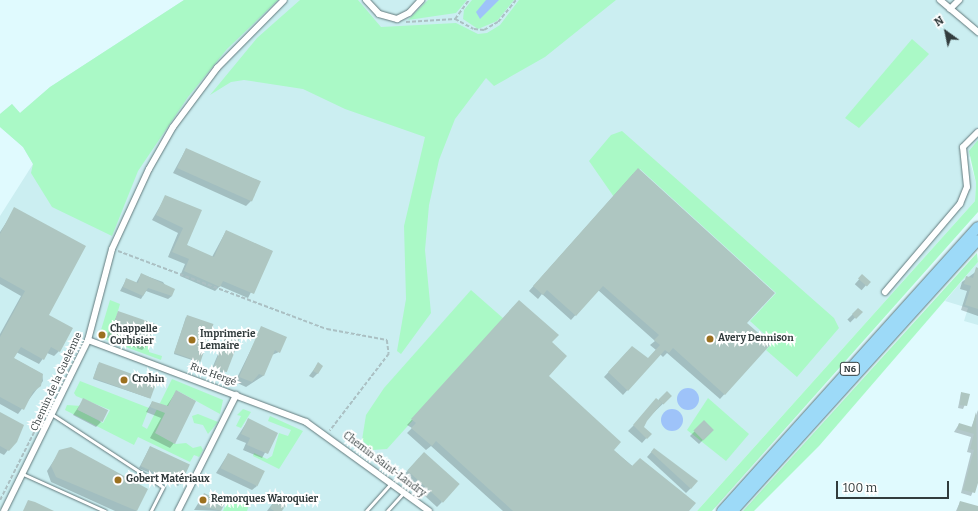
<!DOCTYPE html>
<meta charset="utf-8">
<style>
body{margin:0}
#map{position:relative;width:978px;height:511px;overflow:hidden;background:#e0fafe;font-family:Bitter,serif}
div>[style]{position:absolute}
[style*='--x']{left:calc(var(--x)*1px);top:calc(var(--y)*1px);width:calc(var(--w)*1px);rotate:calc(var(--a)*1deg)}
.built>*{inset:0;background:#cbeef1}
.green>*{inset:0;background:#aaf9c6}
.water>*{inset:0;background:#9ec3f9}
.round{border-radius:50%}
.shadow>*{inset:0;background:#0003;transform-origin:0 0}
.building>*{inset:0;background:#aec6c1;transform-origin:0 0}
.path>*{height:1.5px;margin-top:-0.75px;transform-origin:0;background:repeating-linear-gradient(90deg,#abc0c3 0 4px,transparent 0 6px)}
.roads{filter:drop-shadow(0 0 1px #62797c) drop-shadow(0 0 1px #62797c)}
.service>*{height:3px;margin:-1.5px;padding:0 1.5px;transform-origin:1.5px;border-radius:1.5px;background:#fff}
.minor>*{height:6px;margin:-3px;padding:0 3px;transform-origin:3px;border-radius:3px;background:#fff}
.primary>*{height:10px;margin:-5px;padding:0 5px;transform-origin:5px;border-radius:5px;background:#9ddaf8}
.dots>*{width:11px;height:11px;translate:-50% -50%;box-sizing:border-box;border:2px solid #fff;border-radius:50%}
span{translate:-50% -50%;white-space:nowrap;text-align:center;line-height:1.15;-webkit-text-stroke:4px #fff;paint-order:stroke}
.shield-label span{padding:1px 3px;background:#fff;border:1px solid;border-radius:3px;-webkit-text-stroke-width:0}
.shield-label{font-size:9px;color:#323c3d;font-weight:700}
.poi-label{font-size:10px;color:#323c3d;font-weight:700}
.left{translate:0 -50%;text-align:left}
.street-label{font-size:10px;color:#323c3d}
.north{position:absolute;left:926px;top:12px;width:40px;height:40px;-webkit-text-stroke:3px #fff;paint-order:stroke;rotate:327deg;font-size:11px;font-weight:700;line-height:16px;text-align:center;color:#323c3d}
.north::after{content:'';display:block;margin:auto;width:14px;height:18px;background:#323c3d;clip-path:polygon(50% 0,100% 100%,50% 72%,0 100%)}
.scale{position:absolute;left:836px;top:481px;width:113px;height:18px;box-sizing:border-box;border:2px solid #323c3d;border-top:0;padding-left:5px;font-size:12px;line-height:14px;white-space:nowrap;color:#323c3d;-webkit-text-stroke:3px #fff;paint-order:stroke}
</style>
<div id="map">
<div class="built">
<i style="clip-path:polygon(184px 0,978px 0,978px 140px,969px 158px,976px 183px,975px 201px,697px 511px,0 511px,0 216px,33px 164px,23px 147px,0 127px,0 114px,12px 104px,20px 113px,50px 87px)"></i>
<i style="clip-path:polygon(978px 262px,978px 325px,964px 321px,968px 308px,945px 301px)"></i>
</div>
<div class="green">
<i style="clip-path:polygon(184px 0,278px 0,227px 49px,188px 97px,138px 171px,112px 236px,52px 207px,31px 173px,33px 164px,23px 147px,0 127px,0 114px,12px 104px,20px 113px,50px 87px)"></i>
<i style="clip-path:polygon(300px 0,358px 0,381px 27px,456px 23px,478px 34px,487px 33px,500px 25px,519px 0,616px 0,545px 57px,494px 86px,486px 78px,455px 119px,439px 160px,429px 205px,425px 250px,431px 313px,401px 354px,397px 351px,406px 299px,404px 226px,425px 137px,345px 109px,303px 89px,244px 80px,231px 82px,210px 95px,257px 38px)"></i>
<i style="clip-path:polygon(428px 0,467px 0,456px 13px,408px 20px)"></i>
<i style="clip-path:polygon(472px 0,514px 0,497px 21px,478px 29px,463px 19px,464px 10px)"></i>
<i style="clip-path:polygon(912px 39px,929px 54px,859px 128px,845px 118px)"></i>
<i style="clip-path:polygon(622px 131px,834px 318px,839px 328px,797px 377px,766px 350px,773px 342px,750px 321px,776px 293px,640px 169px,614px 197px,589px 161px,611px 135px)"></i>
<i style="clip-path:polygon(978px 140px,978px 212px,712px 511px,697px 511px,975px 201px,976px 183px,969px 151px)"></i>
<i style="clip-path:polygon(977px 253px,978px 262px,819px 446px,754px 511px,743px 511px)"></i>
<i style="clip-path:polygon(471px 290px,504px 319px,387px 449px,372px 450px,362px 440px,366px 415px,384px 388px)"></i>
<i style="clip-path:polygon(110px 300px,120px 304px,112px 332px,149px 346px,149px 352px,162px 356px,161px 360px,104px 339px,101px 330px)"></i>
<i style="clip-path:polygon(172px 379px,223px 400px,220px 414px,178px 391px,156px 433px,176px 444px,186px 443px,193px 448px,201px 446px,203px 450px,199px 457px,194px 455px,190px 462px,138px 437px,134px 445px,65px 410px,67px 405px,81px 406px,79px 410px,103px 423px,110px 410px,76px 396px,74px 393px,80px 381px,149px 408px,142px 426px,147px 429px)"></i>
<i style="clip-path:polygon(708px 398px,749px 434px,726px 461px,687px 430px)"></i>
<i style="clip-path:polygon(243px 409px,251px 412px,241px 428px,236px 426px,241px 416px,237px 415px)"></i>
<i style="clip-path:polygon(198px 414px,218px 422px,208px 434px,203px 425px,194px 423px,192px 416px)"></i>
<i style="clip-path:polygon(270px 416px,303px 431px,279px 469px,253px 456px,254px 453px,267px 459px,272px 456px,279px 433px,288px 436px,291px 430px,268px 421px)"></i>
<i style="clip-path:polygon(230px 496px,249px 505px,247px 511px,223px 511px)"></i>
</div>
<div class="water">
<i style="clip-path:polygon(486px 0,499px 0,480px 19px,476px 12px)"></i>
<i class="round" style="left:677px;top:388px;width:22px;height:22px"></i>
<i class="round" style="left:661px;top:409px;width:22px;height:22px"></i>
</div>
<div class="shadow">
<i style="clip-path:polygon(186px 149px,259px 181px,251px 201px,246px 206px,173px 173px)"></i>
<i style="clip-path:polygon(633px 174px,746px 323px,770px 344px,720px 399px,667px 353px,663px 357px,660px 354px,623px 395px,604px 377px,627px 352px,648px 359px,656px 350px,650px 345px,655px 341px,598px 290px,571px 320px,542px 294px,538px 299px,529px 291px)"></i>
<i style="clip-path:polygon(166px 196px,200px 211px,186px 245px,212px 257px,226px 231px,272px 251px,248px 298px,220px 286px,215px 291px,180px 276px,185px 264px,168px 257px,178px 233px,152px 220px)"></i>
<i style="clip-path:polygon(15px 209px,47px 316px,71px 329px,59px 351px,54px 356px,47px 353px,39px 364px,16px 352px,13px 358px,42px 374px,43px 381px,18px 414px,0 404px,0 334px,21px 296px,0 284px,0 232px)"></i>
<i style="clip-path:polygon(978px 270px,978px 316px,961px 310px,967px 291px,960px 289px,962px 282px)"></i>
<i style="clip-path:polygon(141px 274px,163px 282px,172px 296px,168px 299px,146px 291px,141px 299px,120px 291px,126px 280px,136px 283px)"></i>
<i style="left:862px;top:276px;width:9px;height:11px;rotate:41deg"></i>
<i style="clip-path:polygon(515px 306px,551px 343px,548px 376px,613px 450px,687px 511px,503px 511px,431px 446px,426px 450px,407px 433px,412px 428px,407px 425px)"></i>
<i style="left:858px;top:309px;width:4px;height:15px;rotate:45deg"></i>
<i style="clip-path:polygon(119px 312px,147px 345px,142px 350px,106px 337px)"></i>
<i style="left:186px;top:317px;width:26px;height:39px;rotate:18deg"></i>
<i style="clip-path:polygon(262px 327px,279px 352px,272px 355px,263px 376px,246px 387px,235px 382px)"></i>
<i style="clip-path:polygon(228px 331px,225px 372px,221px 377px,210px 373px)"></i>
<i style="clip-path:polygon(98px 364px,149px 398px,93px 379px)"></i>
<i style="clip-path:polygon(318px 364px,318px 373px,313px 378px,309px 376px)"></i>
<i style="clip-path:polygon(176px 392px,174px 443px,170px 448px,150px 438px,161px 418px,146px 412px,152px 402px,166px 407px)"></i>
<i style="clip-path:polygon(667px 392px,671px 396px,646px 420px,643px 427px,650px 434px,642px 443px,628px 431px)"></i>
<i style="clip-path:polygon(961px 393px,969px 395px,963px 409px,958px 408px)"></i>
<i style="clip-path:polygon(84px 399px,101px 422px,96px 427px,73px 415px)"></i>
<i style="clip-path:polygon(978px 410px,978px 479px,971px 496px,961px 493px,971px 453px,967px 452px,971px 437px,954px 432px,959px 424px,971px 428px)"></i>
<i style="clip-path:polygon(0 413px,8px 450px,4px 455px,0 453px)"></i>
<i style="clip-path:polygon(248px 420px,276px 433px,262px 458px,243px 450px,246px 443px,236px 439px)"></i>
<i style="clip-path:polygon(699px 427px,713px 430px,699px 444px,690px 436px)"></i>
<i style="clip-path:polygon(150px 447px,179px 485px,178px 486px,139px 468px)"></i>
<i style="clip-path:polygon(654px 449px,691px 488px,686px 493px,647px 457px)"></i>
<i style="clip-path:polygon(60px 451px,147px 489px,136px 511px,115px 511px,51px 482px,47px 471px)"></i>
<i style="clip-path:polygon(228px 454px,257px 486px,252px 490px,216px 473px)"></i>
<i style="clip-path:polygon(419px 458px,442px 502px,437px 507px,403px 476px)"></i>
<i style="clip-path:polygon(204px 494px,223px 503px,220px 511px,194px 510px)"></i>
<i style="clip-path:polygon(280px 494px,281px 511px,267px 511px,276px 499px)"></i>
<i style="clip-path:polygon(960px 502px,978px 507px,978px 511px,956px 511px)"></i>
</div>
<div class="building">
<i style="left:186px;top:148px;width:82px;height:22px;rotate:24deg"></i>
<i style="clip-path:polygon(638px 168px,775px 293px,747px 323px,771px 344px,725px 395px,673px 348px,669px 353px,665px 350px,628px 391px,608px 372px,632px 346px,648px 358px,660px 345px,654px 340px,659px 335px,603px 286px,576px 316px,547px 290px,543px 295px,533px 286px)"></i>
<i style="clip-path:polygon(165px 195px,202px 210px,187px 245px,214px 257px,226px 230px,273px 251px,254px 294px,223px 281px,220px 287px,184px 271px,189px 259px,172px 252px,183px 228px,156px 215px)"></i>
<i style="clip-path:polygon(14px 207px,86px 246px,49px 315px,73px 328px,60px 352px,51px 347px,44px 360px,21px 347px,14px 358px,43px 374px,41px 386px,33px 392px,24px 410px,0 397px,0 337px,25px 291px,0 277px,0 234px)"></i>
<i style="clip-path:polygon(976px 267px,978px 268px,978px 309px,965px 305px,971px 286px,964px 284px,966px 276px,973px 278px)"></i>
<i style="clip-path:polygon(141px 273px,175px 289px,172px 296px,148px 288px,143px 296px,123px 287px,126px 278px,138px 283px)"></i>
<i style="left:862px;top:274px;width:12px;height:6px;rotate:42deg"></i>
<i style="clip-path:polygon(519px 300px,559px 335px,552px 342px,567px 356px,549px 376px,621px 442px,614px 450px,632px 466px,640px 458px,696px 503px,689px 511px,513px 511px,436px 441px,432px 446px,411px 428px,416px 423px,411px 419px)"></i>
<i style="clip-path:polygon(858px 308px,863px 312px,856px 319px,852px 314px)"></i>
<i style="left:118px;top:311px;width:39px;height:22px;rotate:19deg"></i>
<i style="left:187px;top:315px;width:28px;height:40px;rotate:19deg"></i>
<i style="clip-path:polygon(261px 326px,287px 337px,280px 353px,275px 350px,264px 376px,259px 374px,252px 382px,239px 377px)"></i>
<i style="left:228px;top:330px;width:14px;height:40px;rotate:21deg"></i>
<i style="left:99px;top:362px;width:61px;height:17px;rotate:20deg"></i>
<i style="clip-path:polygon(318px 362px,323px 366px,318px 374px,313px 371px)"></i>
<i style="clip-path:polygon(176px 390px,196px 401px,175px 444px,155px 433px,165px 413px,150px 407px,152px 401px,168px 406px)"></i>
<i style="left:667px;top:391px;width:7px;height:12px;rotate:45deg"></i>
<i style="clip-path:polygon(961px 392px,970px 394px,967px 406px,960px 405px)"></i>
<i style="left:83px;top:398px;width:28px;height:13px;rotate:26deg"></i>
<i style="clip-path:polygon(656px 398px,662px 403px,647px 421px,644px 427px,652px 434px,647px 439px,633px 425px)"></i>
<i style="clip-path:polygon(0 412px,24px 425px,17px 442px,9px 451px,0 446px)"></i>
<i style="clip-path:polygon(976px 412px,978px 483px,975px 493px,963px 490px,974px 450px,970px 449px,974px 434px,957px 429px,959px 423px,972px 427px)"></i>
<i style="clip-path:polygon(248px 418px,278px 433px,268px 454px,247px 445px,250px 438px,241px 434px)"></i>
<i style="left:704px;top:420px;width:14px;height:15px;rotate:45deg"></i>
<i style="left:150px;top:446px;width:44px;height:22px;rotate:25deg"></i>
<i style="clip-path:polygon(71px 447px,148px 489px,137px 511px,56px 477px,51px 466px,59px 450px)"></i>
<i style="clip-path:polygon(654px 448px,698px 481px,691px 489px,651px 452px)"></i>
<i style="left:424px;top:452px;width:48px;height:25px;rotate:42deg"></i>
<i style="left:228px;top:453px;width:41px;height:17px;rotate:26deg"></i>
<i style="clip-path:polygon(204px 493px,225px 503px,221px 511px,198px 505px)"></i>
<i style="clip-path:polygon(280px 493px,290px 499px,282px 511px,274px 511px,270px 508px)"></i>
<i style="clip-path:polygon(28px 500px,35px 502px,54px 511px,23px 511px)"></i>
<i style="clip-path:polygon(960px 501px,978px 506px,978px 511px,957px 511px)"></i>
</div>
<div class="path">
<i style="--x:455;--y:19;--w:24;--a:-54"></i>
<i style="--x:406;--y:22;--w:49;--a:-3.5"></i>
<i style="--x:455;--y:19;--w:21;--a:28"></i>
<i style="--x:474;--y:29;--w:10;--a:6"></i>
<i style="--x:484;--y:30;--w:16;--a:-30"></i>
<i style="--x:498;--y:22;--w:28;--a:-51"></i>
<i style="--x:118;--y:251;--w:223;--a:20.5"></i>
<i style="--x:327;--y:329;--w:61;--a:10.4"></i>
<i style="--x:387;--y:340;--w:14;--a:82"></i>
<i style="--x:389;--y:354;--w:97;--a:127.5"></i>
<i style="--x:76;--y:347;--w:14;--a:-65"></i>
<i style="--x:0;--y:500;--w:89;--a:-63.4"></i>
</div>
<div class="roads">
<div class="service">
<i style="--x:53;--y:415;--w:131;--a:33.2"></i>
<i style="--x:163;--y:487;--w:27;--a:117"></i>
<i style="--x:23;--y:474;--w:90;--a:24.3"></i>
<i style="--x:366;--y:511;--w:36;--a:-48"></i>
<i style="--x:387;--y:511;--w:24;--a:-48"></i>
</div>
<div class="minor">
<i style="--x:366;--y:0;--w:19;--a:47"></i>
<i style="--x:379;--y:14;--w:19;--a:16"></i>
<i style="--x:397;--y:19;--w:13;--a:-27"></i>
<i style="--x:409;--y:13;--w:18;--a:-47"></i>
<i style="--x:940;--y:0;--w:50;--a:40.1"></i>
<i style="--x:950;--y:9;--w:13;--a:-45"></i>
<i style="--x:885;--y:292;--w:116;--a:-49.6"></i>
<i style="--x:960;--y:204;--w:18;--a:-68"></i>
<i style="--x:967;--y:187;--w:40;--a:-95.7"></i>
<i style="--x:963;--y:147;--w:21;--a:-45"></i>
<i style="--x:88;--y:340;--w:233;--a:20.6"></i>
<i style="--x:306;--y:422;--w:152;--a:35.9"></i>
<i style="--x:4;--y:511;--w:191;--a:-63.8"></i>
<i style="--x:88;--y:340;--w:94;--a:-75.2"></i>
<i style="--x:112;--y:249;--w:88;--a:-65.2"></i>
<i style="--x:149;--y:169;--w:48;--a:-60.3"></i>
<i style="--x:173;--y:127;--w:74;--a:-53.3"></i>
<i style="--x:217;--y:68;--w:95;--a:-45.4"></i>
<i style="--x:178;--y:511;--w:130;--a:-63.4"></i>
</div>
<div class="primary">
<i style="--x:722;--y:511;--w:382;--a:-48"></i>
<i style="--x:733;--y:511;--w:365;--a:-47.9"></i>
</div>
</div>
<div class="dots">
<i style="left:102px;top:335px;background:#9c7120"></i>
<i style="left:710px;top:339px;background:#9c7120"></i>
<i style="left:192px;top:340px;background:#9c7120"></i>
<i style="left:124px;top:380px;background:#9c7120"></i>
<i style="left:118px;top:480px;background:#9c7120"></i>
<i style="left:203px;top:500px;background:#9c7120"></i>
</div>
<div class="shield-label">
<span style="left:850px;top:369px">N6</span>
</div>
<div class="poi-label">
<span class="left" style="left:110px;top:335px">Chappelle<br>Corbisier</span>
<span class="left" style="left:200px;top:340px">Imprimerie<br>Lemaire</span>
<span class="left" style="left:718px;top:339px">Avery Dennison</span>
<span class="left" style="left:132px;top:380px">Crohin</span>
<span class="left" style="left:126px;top:480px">Gobert Matériaux</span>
<span class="left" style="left:211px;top:500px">Remorques Waroquier</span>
</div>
<div class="street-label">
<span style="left:213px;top:375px;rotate:20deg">Rue Hergé</span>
<span style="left:57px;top:382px;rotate:-65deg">Chemin de la Guelenne</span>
<span style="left:384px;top:465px;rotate:37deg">Chemin Saint-Landry</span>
</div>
<div class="north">N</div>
<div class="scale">100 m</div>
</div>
